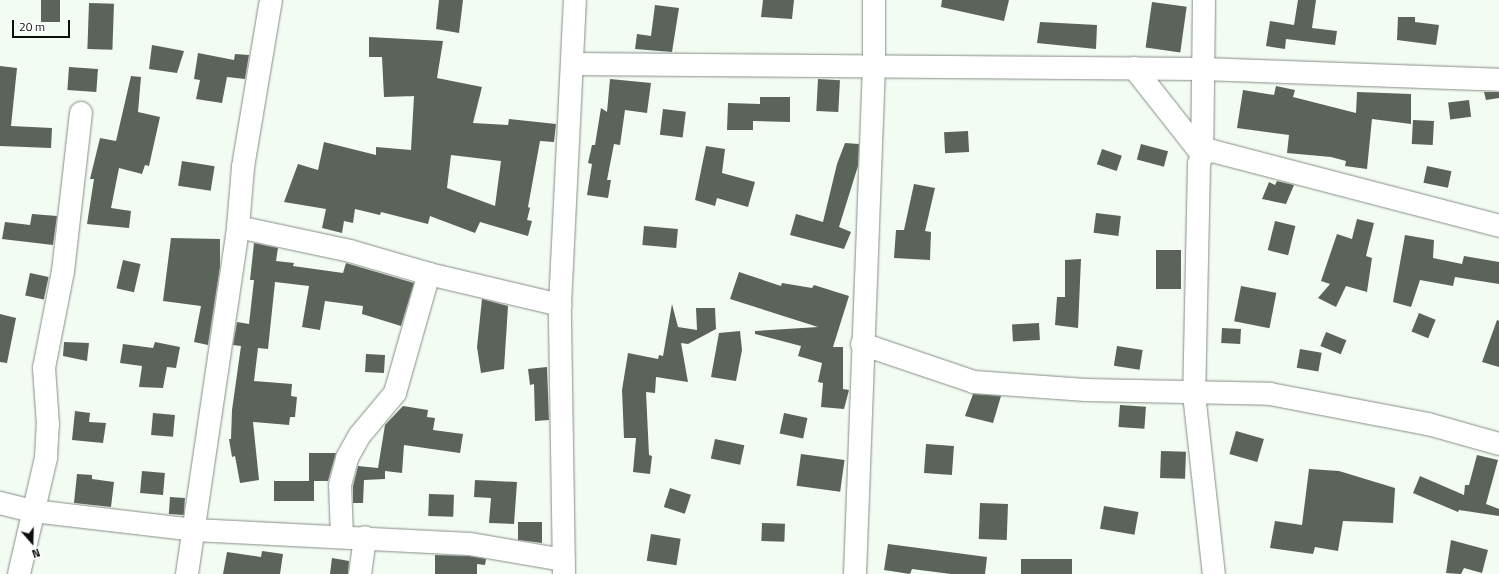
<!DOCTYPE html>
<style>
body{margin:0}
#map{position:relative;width:1499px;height:574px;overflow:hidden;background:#f3fcf2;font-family:"Titillium Web",sans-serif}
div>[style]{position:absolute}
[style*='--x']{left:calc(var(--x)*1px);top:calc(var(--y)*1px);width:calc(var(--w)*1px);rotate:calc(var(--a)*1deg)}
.building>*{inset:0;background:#5b635a;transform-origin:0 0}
.roads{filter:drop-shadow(0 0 1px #868e85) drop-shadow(0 0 1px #868e85)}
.street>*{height:22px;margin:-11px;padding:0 11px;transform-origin:11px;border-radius:11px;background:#fff}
span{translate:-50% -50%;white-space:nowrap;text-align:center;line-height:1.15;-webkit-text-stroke:4px #fff;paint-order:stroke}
.north{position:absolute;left:12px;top:522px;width:40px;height:40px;-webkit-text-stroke:3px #fff;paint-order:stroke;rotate:160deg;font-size:11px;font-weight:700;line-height:16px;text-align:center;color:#0c0f0c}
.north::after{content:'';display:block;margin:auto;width:14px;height:18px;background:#0c0f0c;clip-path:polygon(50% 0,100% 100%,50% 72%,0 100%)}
.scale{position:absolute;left:12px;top:20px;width:58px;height:18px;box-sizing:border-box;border:2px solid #0c0f0c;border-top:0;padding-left:5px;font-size:12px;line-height:14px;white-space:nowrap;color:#0c0f0c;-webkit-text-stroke:3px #fff;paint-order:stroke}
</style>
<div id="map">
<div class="building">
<i style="left:41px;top:0;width:19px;height:22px"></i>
<i style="clip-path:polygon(439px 0,463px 0,459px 33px,436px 29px)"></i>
<i style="clip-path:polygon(763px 0,794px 0,792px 19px,761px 17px)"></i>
<i style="clip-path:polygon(942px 0,1009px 0,1004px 21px,941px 7px)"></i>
<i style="clip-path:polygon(1298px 0,1316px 0,1312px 28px,1337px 31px,1335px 45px,1286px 39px,1285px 49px,1266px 46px,1270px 21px,1294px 25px)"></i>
<i style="left:1152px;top:2px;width:35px;height:46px;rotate:8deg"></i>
<i style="left:89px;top:3px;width:25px;height:46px;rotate:2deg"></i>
<i style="clip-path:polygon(655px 5px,679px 8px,672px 52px,635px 49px,637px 34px,651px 36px)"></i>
<i style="clip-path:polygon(1398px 17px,1415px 17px,1415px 22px,1439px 25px,1436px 45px,1397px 40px)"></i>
<i style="clip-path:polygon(1040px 22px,1097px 25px,1096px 49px,1037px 43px)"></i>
<i style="clip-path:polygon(evenodd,369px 37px,443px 41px,437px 78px,482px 87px,473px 123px,508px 125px,509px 119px,556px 124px,554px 142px,540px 141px,528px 207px,530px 208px,527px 220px,532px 221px,528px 236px,480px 222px,475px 233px,430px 216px,428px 224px,381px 212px,380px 215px,355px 209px,353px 223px,344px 221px,342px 233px,322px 228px,326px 209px,284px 202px,298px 164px,318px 170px,324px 142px,376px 155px,376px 147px,411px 150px,414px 96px,384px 97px,382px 57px,369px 57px,369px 37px,451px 155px,501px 161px,495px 206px,447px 188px,451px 155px)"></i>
<i style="clip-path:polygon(152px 45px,184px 51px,177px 73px,149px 69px)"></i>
<i style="clip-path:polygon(198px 53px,234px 60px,235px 54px,249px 55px,245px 79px,227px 77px,222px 103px,196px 99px,200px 80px,194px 79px)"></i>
<i style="clip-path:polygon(0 66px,17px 68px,11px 126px,52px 128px,51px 148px,0 146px)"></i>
<i style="left:69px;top:67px;width:29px;height:23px;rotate:4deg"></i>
<i style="clip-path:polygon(131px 76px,141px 77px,138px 112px,160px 117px,149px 166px,145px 165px,142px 174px,119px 168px,111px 208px,131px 211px,129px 228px,87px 224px,94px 179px,90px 179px,100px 138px,116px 141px)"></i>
<i style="clip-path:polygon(610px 79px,651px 83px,647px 113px,625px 110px,620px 145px,614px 144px,607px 180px,611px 180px,608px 198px,587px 195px,592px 164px,588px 163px,592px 145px,595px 145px,601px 108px,607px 112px)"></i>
<i style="left:818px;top:79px;width:22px;height:32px;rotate:3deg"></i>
<i style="clip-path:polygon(1276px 86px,1295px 90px,1293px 97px,1356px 113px,1357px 92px,1411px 94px,1411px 124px,1372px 119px,1367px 169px,1345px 166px,1346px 161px,1331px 157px,1287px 153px,1289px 135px,1237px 128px,1243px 90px,1274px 95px)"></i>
<i style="clip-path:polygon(1484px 92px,1499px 92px,1499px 98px,1486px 100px)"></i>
<i style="clip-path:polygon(760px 97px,790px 97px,790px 122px,753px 121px,753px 130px,727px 130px,728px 103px,760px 104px)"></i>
<i style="left:1469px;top:100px;width:17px;height:21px;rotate:83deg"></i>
<i style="left:663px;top:109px;width:23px;height:26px;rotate:7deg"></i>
<i style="left:1413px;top:120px;width:21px;height:24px;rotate:3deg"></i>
<i style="left:968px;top:131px;width:21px;height:24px;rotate:87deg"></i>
<i style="clip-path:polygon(845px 143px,859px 144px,858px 166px,839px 227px,851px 232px,844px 249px,790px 235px,796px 214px,823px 222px,837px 164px)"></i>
<i style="left:1141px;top:144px;width:28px;height:16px;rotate:15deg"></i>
<i style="clip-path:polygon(706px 146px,725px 149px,722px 173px,755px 182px,748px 207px,717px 198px,715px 206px,695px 200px)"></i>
<i style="left:1102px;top:149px;width:21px;height:16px;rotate:19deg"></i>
<i style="left:182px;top:161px;width:33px;height:25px;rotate:9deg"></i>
<i style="left:1427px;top:166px;width:25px;height:17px;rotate:12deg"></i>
<i style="clip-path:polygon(1277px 181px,1294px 185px,1286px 204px,1262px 199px,1269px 182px,1275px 185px)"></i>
<i style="clip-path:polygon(914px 184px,935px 188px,925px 231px,931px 232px,930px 260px,894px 258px,896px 230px,904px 230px)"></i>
<i style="left:1096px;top:213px;width:25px;height:20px;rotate:7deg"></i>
<i style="clip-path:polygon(32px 214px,57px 216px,53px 245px,2px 239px,5px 222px,30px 225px)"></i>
<i style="clip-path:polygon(1357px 219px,1374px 223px,1366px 256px,1372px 258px,1367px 292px,1346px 286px,1336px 307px,1318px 298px,1330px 284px,1321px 281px,1337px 234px,1352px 239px)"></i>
<i style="left:1275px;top:221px;width:21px;height:30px;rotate:14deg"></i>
<i style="left:644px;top:226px;width:34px;height:19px;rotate:5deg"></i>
<i style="clip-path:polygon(1405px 235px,1434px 240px,1433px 258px,1462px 264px,1464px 256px,1499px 262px,1499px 284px,1455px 277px,1453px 286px,1420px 280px,1411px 307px,1393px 302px)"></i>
<i style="clip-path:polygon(171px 238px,220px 239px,220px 267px,208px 345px,194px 342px,201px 306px,163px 301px)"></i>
<i style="clip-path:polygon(254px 243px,278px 248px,276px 261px,294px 263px,293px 266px,343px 273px,346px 263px,414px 283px,401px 326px,362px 314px,363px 306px,325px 301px,320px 330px,302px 327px,309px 286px,275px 282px,268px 349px,258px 348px,254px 381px,292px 384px,291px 396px,297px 397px,295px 417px,290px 417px,289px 425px,253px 422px,259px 480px,240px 483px,235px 456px,232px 457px,229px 439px,231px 439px,232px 410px,241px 346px,233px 345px,237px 322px,249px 324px,254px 280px,250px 280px)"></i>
<i style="left:1156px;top:250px;width:25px;height:39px"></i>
<i style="clip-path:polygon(1081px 259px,1078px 328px,1055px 325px,1057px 297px,1065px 297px,1065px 260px)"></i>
<i style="left:123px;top:260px;width:18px;height:29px;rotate:13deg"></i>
<i style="clip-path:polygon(739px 272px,781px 286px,782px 283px,812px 288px,814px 285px,849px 296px,833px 347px,843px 347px,843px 389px,849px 390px,844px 409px,821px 407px,823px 383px,818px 382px,822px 363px,798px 356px,801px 346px,755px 334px,755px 331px,818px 327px,730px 299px)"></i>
<i style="left:30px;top:273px;width:19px;height:23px;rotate:12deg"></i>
<i style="left:1241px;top:286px;width:36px;height:36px;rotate:11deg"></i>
<i style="clip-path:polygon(482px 299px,508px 306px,504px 369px,481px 373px,477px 347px)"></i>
<i style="clip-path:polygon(672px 304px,678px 327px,697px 330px,696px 308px,715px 308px,716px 329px,688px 344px,681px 343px,688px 382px,656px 377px,655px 393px,646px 392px,649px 455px,652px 456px,650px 474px,633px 472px,636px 438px,624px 438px,622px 390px,628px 353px,658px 359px,659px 355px,663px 356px)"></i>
<i style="left:1419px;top:313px;width:18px;height:20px;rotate:22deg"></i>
<i style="clip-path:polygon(0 314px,16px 318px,7px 363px,0 362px)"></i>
<i style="clip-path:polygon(1497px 320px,1499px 321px,1499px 367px,1482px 362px)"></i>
<i style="left:1039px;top:323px;width:17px;height:27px;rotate:87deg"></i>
<i style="left:1222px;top:328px;width:19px;height:15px;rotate:3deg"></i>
<i style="clip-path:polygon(740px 331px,742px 350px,736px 381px,711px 377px,719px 333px)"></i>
<i style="left:1326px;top:332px;width:22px;height:15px;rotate:22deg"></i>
<i style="clip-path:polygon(64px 342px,89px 343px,87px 361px,63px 356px)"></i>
<i style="clip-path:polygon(155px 342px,180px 347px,176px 368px,167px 367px,163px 388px,139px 387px,142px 366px,120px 363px,123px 344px,153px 348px)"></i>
<i style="left:1117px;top:346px;width:26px;height:20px;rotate:9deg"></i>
<i style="left:1300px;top:349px;width:22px;height:19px;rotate:10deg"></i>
<i style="left:366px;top:354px;width:19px;height:18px;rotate:3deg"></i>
<i style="clip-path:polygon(547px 367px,549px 420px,535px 421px,534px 384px,530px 385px,528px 369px)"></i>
<i style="clip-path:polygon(973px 394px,1001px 396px,993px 423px,965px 416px)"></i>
<i style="left:1120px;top:405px;width:26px;height:22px;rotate:4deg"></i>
<i style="clip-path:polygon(403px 406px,428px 410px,427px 417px,435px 418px,433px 430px,463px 434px,460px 453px,404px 445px,402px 473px,385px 471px,385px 479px,364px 480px,363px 503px,353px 503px,353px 486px,358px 466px,378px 468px,385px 425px)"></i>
<i style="clip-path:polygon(75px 411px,90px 413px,89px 422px,106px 423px,103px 443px,72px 440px)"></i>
<i style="left:153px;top:413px;width:22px;height:22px;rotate:5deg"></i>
<i style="left:784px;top:413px;width:24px;height:21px;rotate:12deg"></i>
<i style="left:1236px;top:431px;width:29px;height:24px;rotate:16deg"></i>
<i style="left:715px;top:439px;width:30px;height:20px;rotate:12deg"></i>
<i style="left:926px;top:444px;width:28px;height:29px;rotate:4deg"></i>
<i style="left:1161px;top:451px;width:25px;height:27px;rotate:2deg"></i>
<i style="clip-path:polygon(309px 453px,336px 453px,328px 481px,309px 481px)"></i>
<i style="left:801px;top:454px;width:44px;height:32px;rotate:8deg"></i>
<i style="clip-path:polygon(1477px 455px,1498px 460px,1486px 504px,1499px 509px,1499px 516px,1459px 510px,1458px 512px,1413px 493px,1420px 476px,1464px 495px,1465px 485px,1469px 485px)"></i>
<i style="clip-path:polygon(1309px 469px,1339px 471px,1395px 488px,1393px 523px,1343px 521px,1338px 551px,1315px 547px,1313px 554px,1270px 548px,1275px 521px,1302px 525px)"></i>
<i style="left:142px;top:471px;width:23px;height:22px;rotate:5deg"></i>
<i style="clip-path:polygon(77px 474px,92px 475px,92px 479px,114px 482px,111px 507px,74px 503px)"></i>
<i style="clip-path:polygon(475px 480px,517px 482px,514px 524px,489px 523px,491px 498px,474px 497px)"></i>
<i style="left:274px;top:481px;width:40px;height:20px"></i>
<i style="left:670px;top:488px;width:22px;height:20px;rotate:18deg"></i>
<i style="left:429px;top:494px;width:25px;height:22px;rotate:2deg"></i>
<i style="left:170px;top:497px;width:15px;height:17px;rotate:4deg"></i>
<i style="left:980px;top:503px;width:28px;height:36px;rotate:2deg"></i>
<i style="left:1104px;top:506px;width:35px;height:23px;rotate:10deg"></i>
<i style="clip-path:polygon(518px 522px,542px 522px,542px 543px,518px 540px)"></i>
<i style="left:762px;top:523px;width:23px;height:18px;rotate:2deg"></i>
<i style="left:651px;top:534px;width:30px;height:27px;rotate:9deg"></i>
<i style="clip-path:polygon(1451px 540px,1488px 550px,1482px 573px,1464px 568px,1461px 574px,1446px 573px)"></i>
<i style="clip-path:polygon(888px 544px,987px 557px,985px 574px,951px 574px,912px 569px,910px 574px,884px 570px)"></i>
<i style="clip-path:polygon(262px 551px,283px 554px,280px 574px,223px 574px,227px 552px,261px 557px)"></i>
<i style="clip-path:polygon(435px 555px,469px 556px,486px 559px,485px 565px,477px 564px,477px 574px,435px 574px)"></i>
<i style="clip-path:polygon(332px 558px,349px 561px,348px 574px,330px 574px)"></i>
<i style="left:1072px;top:559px;width:15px;height:51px;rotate:90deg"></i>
</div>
<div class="roads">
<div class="street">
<i style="--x:1204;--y:0;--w:154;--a:90.7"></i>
<i style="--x:1202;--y:154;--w:10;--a:107"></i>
<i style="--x:1199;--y:164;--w:230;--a:91.2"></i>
<i style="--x:1194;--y:394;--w:181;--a:83.7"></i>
<i style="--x:572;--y:64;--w:631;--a:0.45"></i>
<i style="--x:1203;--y:69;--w:296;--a:2.1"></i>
<i style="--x:1134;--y:68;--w:110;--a:51.7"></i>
<i style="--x:1202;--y:154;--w:10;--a:-17"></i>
<i style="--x:1212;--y:151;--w:297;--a:14.6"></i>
<i style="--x:238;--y:227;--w:115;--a:12.1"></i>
<i style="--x:350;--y:251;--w:82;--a:16.2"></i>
<i style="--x:429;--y:274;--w:135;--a:13.3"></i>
<i style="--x:862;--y:344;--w:118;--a:18.7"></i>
<i style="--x:974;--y:382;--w:112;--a:4.1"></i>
<i style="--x:1086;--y:390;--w:184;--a:1.2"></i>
<i style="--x:1270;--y:394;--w:161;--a:10.8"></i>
<i style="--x:1428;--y:424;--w:74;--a:15.7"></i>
<i style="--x:0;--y:503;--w:34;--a:14"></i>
<i style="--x:33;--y:511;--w:162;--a:6.7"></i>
<i style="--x:194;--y:530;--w:276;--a:2.9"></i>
<i style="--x:470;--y:544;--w:95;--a:9.7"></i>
<i style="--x:342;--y:536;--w:51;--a:-92.2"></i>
<i style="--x:340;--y:485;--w:28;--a:-75"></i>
<i style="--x:347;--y:458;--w:26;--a:-61"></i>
<i style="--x:360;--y:435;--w:55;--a:-50.2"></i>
<i style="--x:395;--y:393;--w:124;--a:-74.1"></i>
<i style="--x:19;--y:574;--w:119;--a:-76.9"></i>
<i style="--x:46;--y:458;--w:33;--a:-87"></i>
<i style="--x:48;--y:425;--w:57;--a:-94"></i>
<i style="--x:44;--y:368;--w:99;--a:-78.9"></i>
<i style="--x:63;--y:271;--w:159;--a:-83.5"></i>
<i style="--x:187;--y:574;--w:351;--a:-81.6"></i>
<i style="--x:238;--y:227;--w:60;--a:-85.2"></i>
<i style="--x:243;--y:167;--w:169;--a:-80.5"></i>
<i style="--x:360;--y:574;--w:37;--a:-82"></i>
<i style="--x:564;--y:574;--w:269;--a:-90.9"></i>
<i style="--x:560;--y:305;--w:305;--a:-87.2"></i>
<i style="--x:855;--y:574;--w:509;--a:-87.86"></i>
<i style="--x:874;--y:65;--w:65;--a:-90"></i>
</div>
</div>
<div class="north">N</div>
<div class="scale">20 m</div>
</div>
